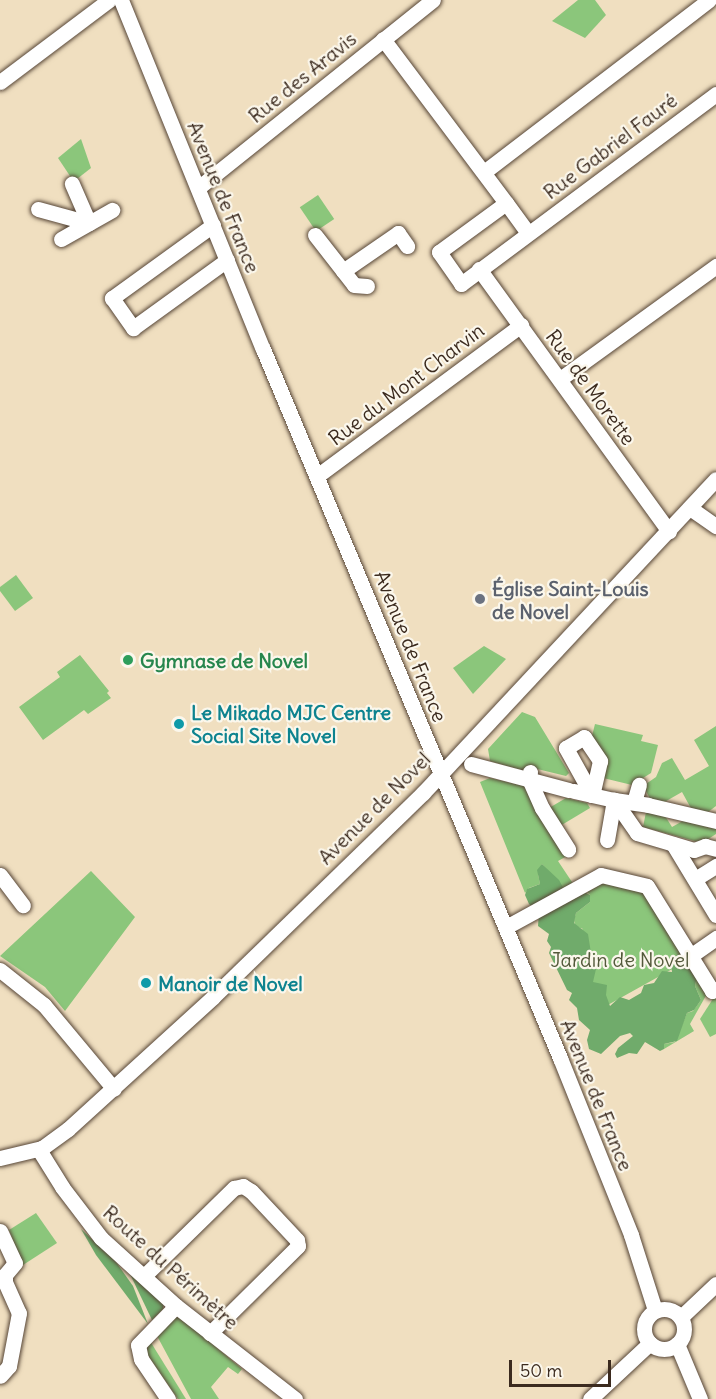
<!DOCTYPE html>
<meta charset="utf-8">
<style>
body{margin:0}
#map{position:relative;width:716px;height:1399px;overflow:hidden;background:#f0dfc0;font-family:Delius,sans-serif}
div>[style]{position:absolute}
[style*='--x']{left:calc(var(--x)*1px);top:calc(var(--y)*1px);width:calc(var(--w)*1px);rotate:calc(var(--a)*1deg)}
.green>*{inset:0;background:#8bc67b;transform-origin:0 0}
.forest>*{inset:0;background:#70ab6b}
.roads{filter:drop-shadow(0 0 2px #564536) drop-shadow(0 0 2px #564536)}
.minor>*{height:15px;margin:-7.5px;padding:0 7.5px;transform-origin:7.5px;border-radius:7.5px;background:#fff}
.minor>.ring{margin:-7.5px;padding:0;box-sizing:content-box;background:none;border:15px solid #fff;border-radius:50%}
.dots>*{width:16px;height:16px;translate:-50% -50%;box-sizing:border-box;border:3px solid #fbf7ec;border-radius:50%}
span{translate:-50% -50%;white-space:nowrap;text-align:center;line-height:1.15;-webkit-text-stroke:4.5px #fbf7ec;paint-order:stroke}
.street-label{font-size:20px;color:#3b2a1e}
.worship-label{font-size:20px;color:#5b616d;font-weight:700}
.left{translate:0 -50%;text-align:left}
.leisure-label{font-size:20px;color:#27864d;font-weight:700}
.culture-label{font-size:20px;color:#0d838f;font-weight:700}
.park-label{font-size:20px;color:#53593a}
.scale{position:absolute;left:509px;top:1360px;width:102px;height:27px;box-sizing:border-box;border:3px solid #3b2a1e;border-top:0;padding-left:8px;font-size:18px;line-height:21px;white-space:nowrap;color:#3b2a1e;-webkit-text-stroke:4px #fbf7ec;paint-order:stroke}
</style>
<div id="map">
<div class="green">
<i style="clip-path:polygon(578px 0,595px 0,606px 15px,585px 38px,552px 21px)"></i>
<i style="clip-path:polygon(81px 139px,91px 168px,77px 179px,72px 179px,58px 158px)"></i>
<i style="left:318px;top:195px;width:29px;height:22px;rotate:56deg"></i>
<i style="clip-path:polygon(16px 575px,33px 598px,15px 611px,0 591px,0 587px)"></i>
<i style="clip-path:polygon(484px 646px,506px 659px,473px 694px,453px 668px)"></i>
<i style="clip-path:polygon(80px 655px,109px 691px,107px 693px,111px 698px,88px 714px,84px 710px,43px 740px,19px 707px,60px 677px,57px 672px)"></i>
<i style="clip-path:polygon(522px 712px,535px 717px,569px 773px,566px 776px,529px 767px,527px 772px,490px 761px,488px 749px)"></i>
<i style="clip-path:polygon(595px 724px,643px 735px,641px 741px,658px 745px,651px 773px,632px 785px,599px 777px,591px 740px)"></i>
<i style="clip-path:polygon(716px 726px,716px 806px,704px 815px,693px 812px,682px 792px,661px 804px,652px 802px,643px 786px,656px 777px,662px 763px,672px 758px,685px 780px,709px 766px,694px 740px)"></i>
<i style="clip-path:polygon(490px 778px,524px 786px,567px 856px,558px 861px,574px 885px,563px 888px,542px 864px,538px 874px,540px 884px,529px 888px,525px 893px,480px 782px)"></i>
<i style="clip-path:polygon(566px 798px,587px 803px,590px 808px,560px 826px,549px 808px)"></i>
<i style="clip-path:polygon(647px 807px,662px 811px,672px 827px,688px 818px,716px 825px,716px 834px,702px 843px,643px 827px)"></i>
<i style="clip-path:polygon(91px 871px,135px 917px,65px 1011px,45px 987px,0 956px)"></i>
<i style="clip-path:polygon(604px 882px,646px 893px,683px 954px,672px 961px,676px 967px,606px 1006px,568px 938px,583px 929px,575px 926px,574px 920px,576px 913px,590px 902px,590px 895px,587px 892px)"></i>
<i style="clip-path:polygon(697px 976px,708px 992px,690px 1024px,694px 1031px,664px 1049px,664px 1044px,675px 1042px,687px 1013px,693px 1011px,701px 1000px,695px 986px)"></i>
<i style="clip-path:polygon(716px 994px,716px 1034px,710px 1037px,700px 1019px)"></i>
<i style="clip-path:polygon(36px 1213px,57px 1243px,23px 1265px,9px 1230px)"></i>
<i style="clip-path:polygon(173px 1317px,180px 1317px,242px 1369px,238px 1374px,228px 1367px,211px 1387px,219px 1399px,191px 1399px,156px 1334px)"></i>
<i style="clip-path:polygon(150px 1341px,186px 1399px,178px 1399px,145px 1351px,145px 1345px)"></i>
</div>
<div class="forest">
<i style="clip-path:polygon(542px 864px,559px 880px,566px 893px,581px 890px,590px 895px,590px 902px,576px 913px,574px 923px,588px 934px,591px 953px,584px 962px,596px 969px,593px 982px,607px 985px,606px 995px,610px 1006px,620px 997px,629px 1000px,641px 993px,644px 985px,654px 983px,662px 971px,672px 972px,671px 965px,673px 961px,679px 961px,681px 968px,689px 966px,697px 976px,695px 986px,701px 1000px,694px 1010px,687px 1013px,677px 1041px,664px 1044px,664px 1049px,660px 1051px,645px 1042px,637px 1054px,629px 1053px,617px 1058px,615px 1054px,618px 1048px,633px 1036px,630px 1033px,620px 1036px,601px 1054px,589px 1049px,587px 1040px,590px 1030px,579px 1020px,577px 1008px,569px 1000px,572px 993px,567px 990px,549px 953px,551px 947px,547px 941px,549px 934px,538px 926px,539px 912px,529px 904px,525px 895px,527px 889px,540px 884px,537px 870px)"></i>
<i style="clip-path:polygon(81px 1229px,116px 1262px,133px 1286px,148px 1324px,96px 1255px)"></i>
<i style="clip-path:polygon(130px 1274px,163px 1304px,163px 1309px,152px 1320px)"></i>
</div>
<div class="roads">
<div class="minor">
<i style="--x:121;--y:0;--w:377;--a:67.9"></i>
<i style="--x:263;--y:349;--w:769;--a:67.27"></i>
<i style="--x:560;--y:1058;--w:191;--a:68.1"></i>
<i style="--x:631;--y:1235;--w:79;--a:72.3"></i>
<i style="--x:383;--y:39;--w:205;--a:53.1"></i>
<i style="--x:0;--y:82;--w:136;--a:-37"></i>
<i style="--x:484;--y:172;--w:283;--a:-37.4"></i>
<i style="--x:198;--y:188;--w:301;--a:-38.7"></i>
<i style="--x:38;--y:209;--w:53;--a:15.4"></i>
<i style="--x:89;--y:223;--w:43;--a:-113.6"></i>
<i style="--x:213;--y:225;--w:125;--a:144.1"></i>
<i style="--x:112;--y:298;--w:37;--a:55"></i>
<i style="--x:133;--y:328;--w:116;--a:-35.9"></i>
<i style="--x:528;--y:233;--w:37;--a:-126"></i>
<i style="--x:506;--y:203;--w:83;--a:143.8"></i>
<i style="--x:439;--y:252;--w:39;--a:55"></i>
<i style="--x:461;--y:284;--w:318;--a:-36.7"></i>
<i style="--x:315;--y:235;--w:63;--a:52"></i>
<i style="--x:354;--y:285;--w:13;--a:4"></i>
<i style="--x:61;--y:239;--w:59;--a:-29.6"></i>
<i style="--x:479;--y:269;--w:324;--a:54.1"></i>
<i style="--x:343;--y:271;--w:67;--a:-34.6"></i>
<i style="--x:398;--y:233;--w:16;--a:55"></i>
<i style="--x:560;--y:379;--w:193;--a:-35.9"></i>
<i style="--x:317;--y:476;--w:254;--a:-36.5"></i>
<i style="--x:690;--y:508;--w:32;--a:35"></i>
<i style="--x:584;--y:737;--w:29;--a:56"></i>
<i style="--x:600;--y:761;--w:35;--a:103"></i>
<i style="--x:592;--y:795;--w:54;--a:-119"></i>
<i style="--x:566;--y:748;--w:21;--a:-31"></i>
<i style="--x:471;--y:764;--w:101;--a:14.9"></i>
<i style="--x:530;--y:772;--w:7;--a:98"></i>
<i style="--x:529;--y:779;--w:32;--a:66"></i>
<i style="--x:542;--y:808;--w:49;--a:57.6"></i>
<i style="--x:574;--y:791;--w:41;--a:12.7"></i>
<i style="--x:614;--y:800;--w:40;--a:55.1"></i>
<i style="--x:637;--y:833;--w:59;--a:16.6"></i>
<i style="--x:694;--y:850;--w:12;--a:-20"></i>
<i style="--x:705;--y:846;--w:11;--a:15"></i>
<i style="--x:634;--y:802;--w:18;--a:-74"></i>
<i style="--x:607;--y:840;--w:41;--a:-80.1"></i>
<i style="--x:614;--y:800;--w:34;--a:8"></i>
<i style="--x:648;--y:805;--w:70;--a:13.2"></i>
<i style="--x:673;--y:844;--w:83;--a:58.8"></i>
<i style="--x:0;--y:875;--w:38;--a:53"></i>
<i style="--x:695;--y:879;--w:25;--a:-32"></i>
<i style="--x:506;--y:927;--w:108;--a:-28.7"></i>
<i style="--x:601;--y:875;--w:47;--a:13.4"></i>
<i style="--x:647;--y:886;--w:123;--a:58.2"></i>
<i style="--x:712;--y:991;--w:4;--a:-27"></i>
<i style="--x:686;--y:959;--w:37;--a:-35"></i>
<i style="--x:0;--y:970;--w:56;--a:38.5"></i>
<i style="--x:44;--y:1005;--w:109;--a:50.2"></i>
<i style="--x:42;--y:1148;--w:5;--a:101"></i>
<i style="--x:41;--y:1153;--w:40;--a:58"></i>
<i style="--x:62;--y:1187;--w:64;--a:52.6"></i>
<i style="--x:101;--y:1238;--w:101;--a:42.2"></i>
<i style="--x:176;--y:1306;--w:151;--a:38"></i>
<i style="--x:0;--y:1158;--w:43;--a:-13.4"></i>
<i style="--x:42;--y:1148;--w:32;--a:-36"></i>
<i style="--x:68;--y:1129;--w:196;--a:-42.3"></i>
<i style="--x:213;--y:997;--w:293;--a:-44.2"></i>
<i style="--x:423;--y:793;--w:429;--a:-47"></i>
<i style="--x:0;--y:1231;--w:35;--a:65"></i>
<i style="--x:15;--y:1263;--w:16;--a:130"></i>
<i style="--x:5;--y:1275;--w:7;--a:90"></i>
<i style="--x:5;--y:1282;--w:34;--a:66"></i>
<i style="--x:19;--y:1313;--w:54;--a:100.7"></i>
<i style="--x:9;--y:1366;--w:13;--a:132"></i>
<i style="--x:144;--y:1276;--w:126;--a:-44.4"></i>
<i style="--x:234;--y:1188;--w:9;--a:-13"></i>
<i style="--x:243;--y:1186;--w:9;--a:32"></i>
<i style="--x:251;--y:1191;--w:67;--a:46.8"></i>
<i style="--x:297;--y:1240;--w:6;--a:81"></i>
<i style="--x:298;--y:1246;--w:124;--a:135.3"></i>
<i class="ring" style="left:644px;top:1309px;width:25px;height:25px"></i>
<i style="--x:681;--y:1317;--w:48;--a:-43.3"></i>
<i style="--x:677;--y:1344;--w:60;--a:67.3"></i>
<i style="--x:168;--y:1399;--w:48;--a:-124"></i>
<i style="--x:141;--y:1359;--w:14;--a:-102"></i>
<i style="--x:138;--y:1345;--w:54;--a:-45.7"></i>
<i style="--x:590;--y:1399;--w:82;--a:-43"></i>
</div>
</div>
<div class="dots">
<i style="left:480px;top:599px;background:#6b7280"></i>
<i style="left:128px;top:660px;background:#2e9e5b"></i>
<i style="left:179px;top:724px;background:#0f9aa8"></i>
<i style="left:146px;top:983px;background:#0f9aa8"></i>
</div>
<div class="street-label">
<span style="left:302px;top:77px;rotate:-39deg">Rue des Aravis</span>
<span style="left:610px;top:146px;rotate:-37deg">Rue Gabriel Fauré</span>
<span style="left:224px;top:197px;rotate:68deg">Avenue de France</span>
<span style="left:406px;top:384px;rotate:-37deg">Rue du Mont Charvin</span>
<span style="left:591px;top:387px;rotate:54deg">Rue de Morette</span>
<span style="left:411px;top:646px;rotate:68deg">Avenue de France</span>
<span style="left:374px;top:808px;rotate:-45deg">Avenue de Novel</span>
<span style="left:597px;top:1095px;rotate:68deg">Avenue de France</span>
<span style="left:171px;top:1267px;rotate:42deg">Route du Périmètre</span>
</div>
<div class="worship-label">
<span class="left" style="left:492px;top:600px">Église Saint-Louis<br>de Novel</span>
</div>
<div class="leisure-label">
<span class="left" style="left:140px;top:660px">Gymnase de Novel</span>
</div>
<div class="culture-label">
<span class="left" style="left:191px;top:724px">Le Mikado MJC Centre<br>Social Site Novel</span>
<span class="left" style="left:158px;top:983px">Manoir de Novel</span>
</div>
<div class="park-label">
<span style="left:620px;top:959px">Jardin de Novel</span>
</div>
<div class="scale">50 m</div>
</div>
